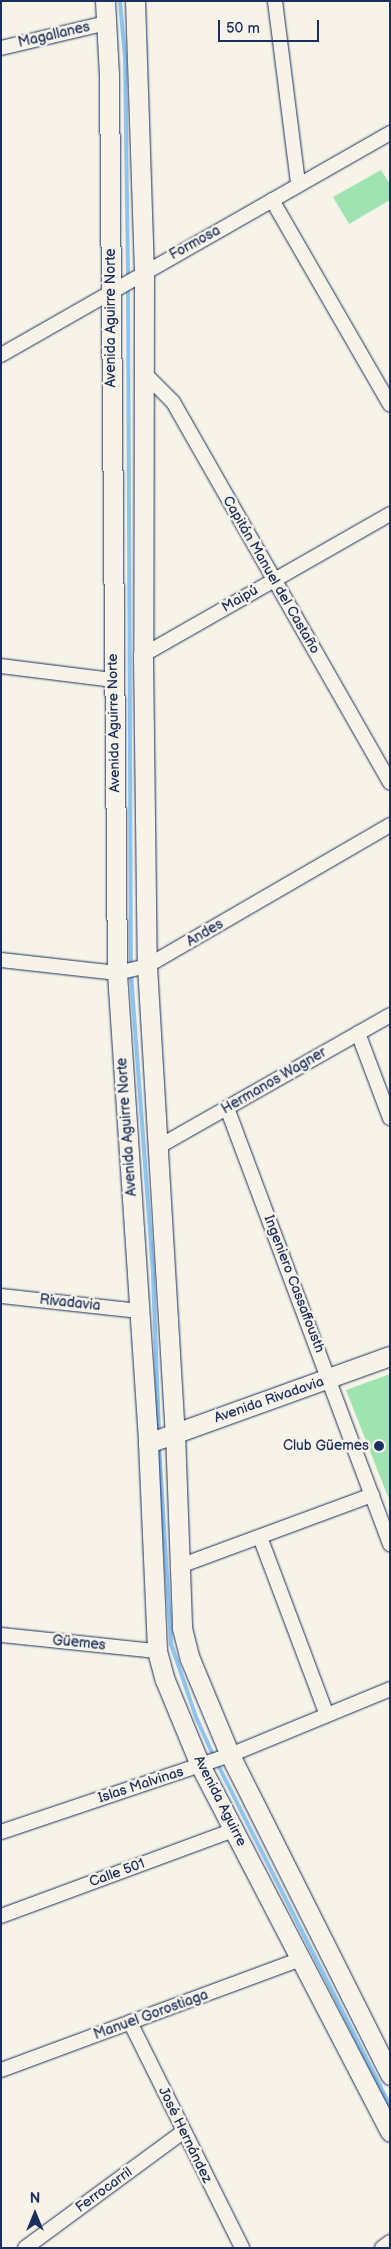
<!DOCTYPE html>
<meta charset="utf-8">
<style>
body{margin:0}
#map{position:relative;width:391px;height:2249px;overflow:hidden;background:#f7f3e8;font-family:"Balsamiq Sans",sans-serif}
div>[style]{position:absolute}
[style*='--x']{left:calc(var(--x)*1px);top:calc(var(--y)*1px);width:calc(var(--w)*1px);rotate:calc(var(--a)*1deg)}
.green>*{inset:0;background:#9fe4b0}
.stream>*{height:4px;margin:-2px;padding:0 2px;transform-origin:2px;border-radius:2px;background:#8fc4ec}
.roads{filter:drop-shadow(0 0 1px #1b2f5e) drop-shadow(0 0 1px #1b2f5e)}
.minor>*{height:14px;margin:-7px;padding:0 7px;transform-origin:7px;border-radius:7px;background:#f7f3e8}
.secondary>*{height:19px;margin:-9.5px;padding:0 9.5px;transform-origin:9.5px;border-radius:9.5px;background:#f7f3e8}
.dots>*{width:14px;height:14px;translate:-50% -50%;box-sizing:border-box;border:2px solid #f7f3e8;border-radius:50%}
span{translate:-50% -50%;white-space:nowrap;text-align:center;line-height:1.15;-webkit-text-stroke:5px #f7f3e8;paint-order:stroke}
.street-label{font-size:14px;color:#1b2f5e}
.poi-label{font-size:14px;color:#1b2f5e}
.right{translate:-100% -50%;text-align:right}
.frame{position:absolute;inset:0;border:2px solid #1b2f5e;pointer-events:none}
.north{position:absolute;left:10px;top:2189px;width:50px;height:50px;-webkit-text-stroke:4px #f7f3e8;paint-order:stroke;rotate:0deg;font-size:14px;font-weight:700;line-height:20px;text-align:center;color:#1b2f5e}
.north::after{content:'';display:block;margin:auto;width:18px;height:22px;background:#1b2f5e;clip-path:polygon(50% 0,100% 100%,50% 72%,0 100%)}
.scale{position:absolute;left:218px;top:20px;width:101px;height:22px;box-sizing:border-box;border:2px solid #1b2f5e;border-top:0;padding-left:6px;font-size:15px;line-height:18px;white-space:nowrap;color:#1b2f5e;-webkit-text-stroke:4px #f7f3e8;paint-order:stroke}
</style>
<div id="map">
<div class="green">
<i style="clip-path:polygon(381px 170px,390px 184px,390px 200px,349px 224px,333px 197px)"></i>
<i style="clip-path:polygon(390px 1374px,390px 1502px,346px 1390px)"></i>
</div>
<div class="stream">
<i style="--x:120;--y:1;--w:57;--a:85"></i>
<i style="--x:125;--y:58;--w:221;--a:89.2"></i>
<i style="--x:128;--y:286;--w:680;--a:89.75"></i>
<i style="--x:131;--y:973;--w:303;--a:85.8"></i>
<i style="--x:153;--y:1275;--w:158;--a:87.8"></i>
<i style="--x:159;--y:1445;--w:199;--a:86.5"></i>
<i style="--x:171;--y:1644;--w:77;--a:71.1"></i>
<i style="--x:196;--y:1717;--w:44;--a:65.8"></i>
<i style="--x:217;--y:1763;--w:384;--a:63.2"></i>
</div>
<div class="roads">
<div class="minor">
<i style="--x:275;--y:1;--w:184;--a:82.8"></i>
<i style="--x:1;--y:48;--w:109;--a:-13.3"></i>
<i style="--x:272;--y:200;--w:236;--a:60"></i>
<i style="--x:1;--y:355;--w:448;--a:-29.7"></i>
<i style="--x:144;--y:373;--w:41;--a:45"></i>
<i style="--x:173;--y:402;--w:438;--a:60.3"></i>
<i style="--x:143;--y:655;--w:284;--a:-29.7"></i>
<i style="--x:1;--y:666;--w:113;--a:7.1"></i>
<i style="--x:1;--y:960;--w:117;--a:6.4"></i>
<i style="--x:117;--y:973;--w:31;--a:-13"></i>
<i style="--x:147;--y:966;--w:281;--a:-30.1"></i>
<i style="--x:358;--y:1033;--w:91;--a:69.4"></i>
<i style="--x:227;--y:1108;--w:466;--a:69.5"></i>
<i style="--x:158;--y:1147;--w:267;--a:-29.6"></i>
<i style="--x:1;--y:1296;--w:139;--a:6.2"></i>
<i style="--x:260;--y:1537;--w:190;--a:69.4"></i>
<i style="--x:180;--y:1566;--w:205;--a:-20.3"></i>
<i style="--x:1;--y:1635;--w:157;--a:5.9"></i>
<i style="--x:1;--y:1832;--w:242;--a:-18.6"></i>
<i style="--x:230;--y:1755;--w:173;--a:-22.4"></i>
<i style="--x:1;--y:1916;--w:248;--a:-20.3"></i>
<i style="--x:130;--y:2022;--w:252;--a:63.6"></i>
<i style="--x:1;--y:2070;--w:320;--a:-20.3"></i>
<i style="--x:25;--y:2248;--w:196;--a:-36.3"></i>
<i style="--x:382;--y:2248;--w:10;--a:-37"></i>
</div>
<div class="secondary">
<i style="--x:105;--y:1;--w:75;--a:86.9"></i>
<i style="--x:109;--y:76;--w:897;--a:89.49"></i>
<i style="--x:117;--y:973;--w:471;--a:86.2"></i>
<i style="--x:148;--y:1443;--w:208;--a:87.5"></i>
<i style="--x:157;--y:1651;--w:30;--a:75"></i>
<i style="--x:165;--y:1680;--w:92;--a:67.6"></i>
<i style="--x:200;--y:1765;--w:413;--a:62.6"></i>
<i style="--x:135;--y:1;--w:271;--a:88.1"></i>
<i style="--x:144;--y:272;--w:383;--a:90.1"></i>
<i style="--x:143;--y:655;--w:311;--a:89.3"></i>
<i style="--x:147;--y:966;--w:468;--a:86.6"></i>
<i style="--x:175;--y:1433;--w:195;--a:87.9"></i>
<i style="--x:182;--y:1628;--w:32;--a:76"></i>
<i style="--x:190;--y:1659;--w:104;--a:67.4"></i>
<i style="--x:230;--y:1755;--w:358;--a:63.4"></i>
<i style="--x:148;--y:1443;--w:257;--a:-19.8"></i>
</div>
</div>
<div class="dots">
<i style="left:379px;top:1446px;background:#1b2f5e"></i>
</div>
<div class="street-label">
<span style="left:54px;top:35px;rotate:-13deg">Magallanes</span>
<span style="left:195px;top:243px;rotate:-29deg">Formosa</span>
<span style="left:111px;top:318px;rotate:-90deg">Avenida Aguirre Norte</span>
<span style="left:271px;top:575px;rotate:60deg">Capitán Manuel del Castaño</span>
<span style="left:240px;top:599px;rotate:-30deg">Maipú</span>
<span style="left:114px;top:723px;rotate:-91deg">Avenida Aguirre Norte</span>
<span style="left:205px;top:933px;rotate:-30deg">Andes</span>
<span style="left:274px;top:1081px;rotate:-30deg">Hermanos Wagner</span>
<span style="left:127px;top:1127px;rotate:-94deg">Avenida Aguirre Norte</span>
<span style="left:294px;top:1284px;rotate:69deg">Ingeniero Cassaffousth</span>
<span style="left:70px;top:1303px;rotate:6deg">Rivadavia</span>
<span style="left:269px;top:1400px;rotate:-19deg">Avenida Rivadavia</span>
<span style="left:79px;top:1643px;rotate:6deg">Güemes</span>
<span style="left:141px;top:1785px;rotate:-18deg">Islas Malvinas</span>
<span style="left:220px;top:1801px;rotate:63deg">Avenida Aguirre</span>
<span style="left:117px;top:1873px;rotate:-20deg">Calle 501</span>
<span style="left:151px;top:2015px;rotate:-20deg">Manuel Gorostiaga</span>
<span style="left:185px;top:2135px;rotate:64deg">José Hernández</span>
<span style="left:104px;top:2190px;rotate:-36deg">Ferrocarril</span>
</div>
<div class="poi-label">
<span class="right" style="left:369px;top:1446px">Club Güemes</span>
</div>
<div class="frame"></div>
<div class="north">N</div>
<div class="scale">50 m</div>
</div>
